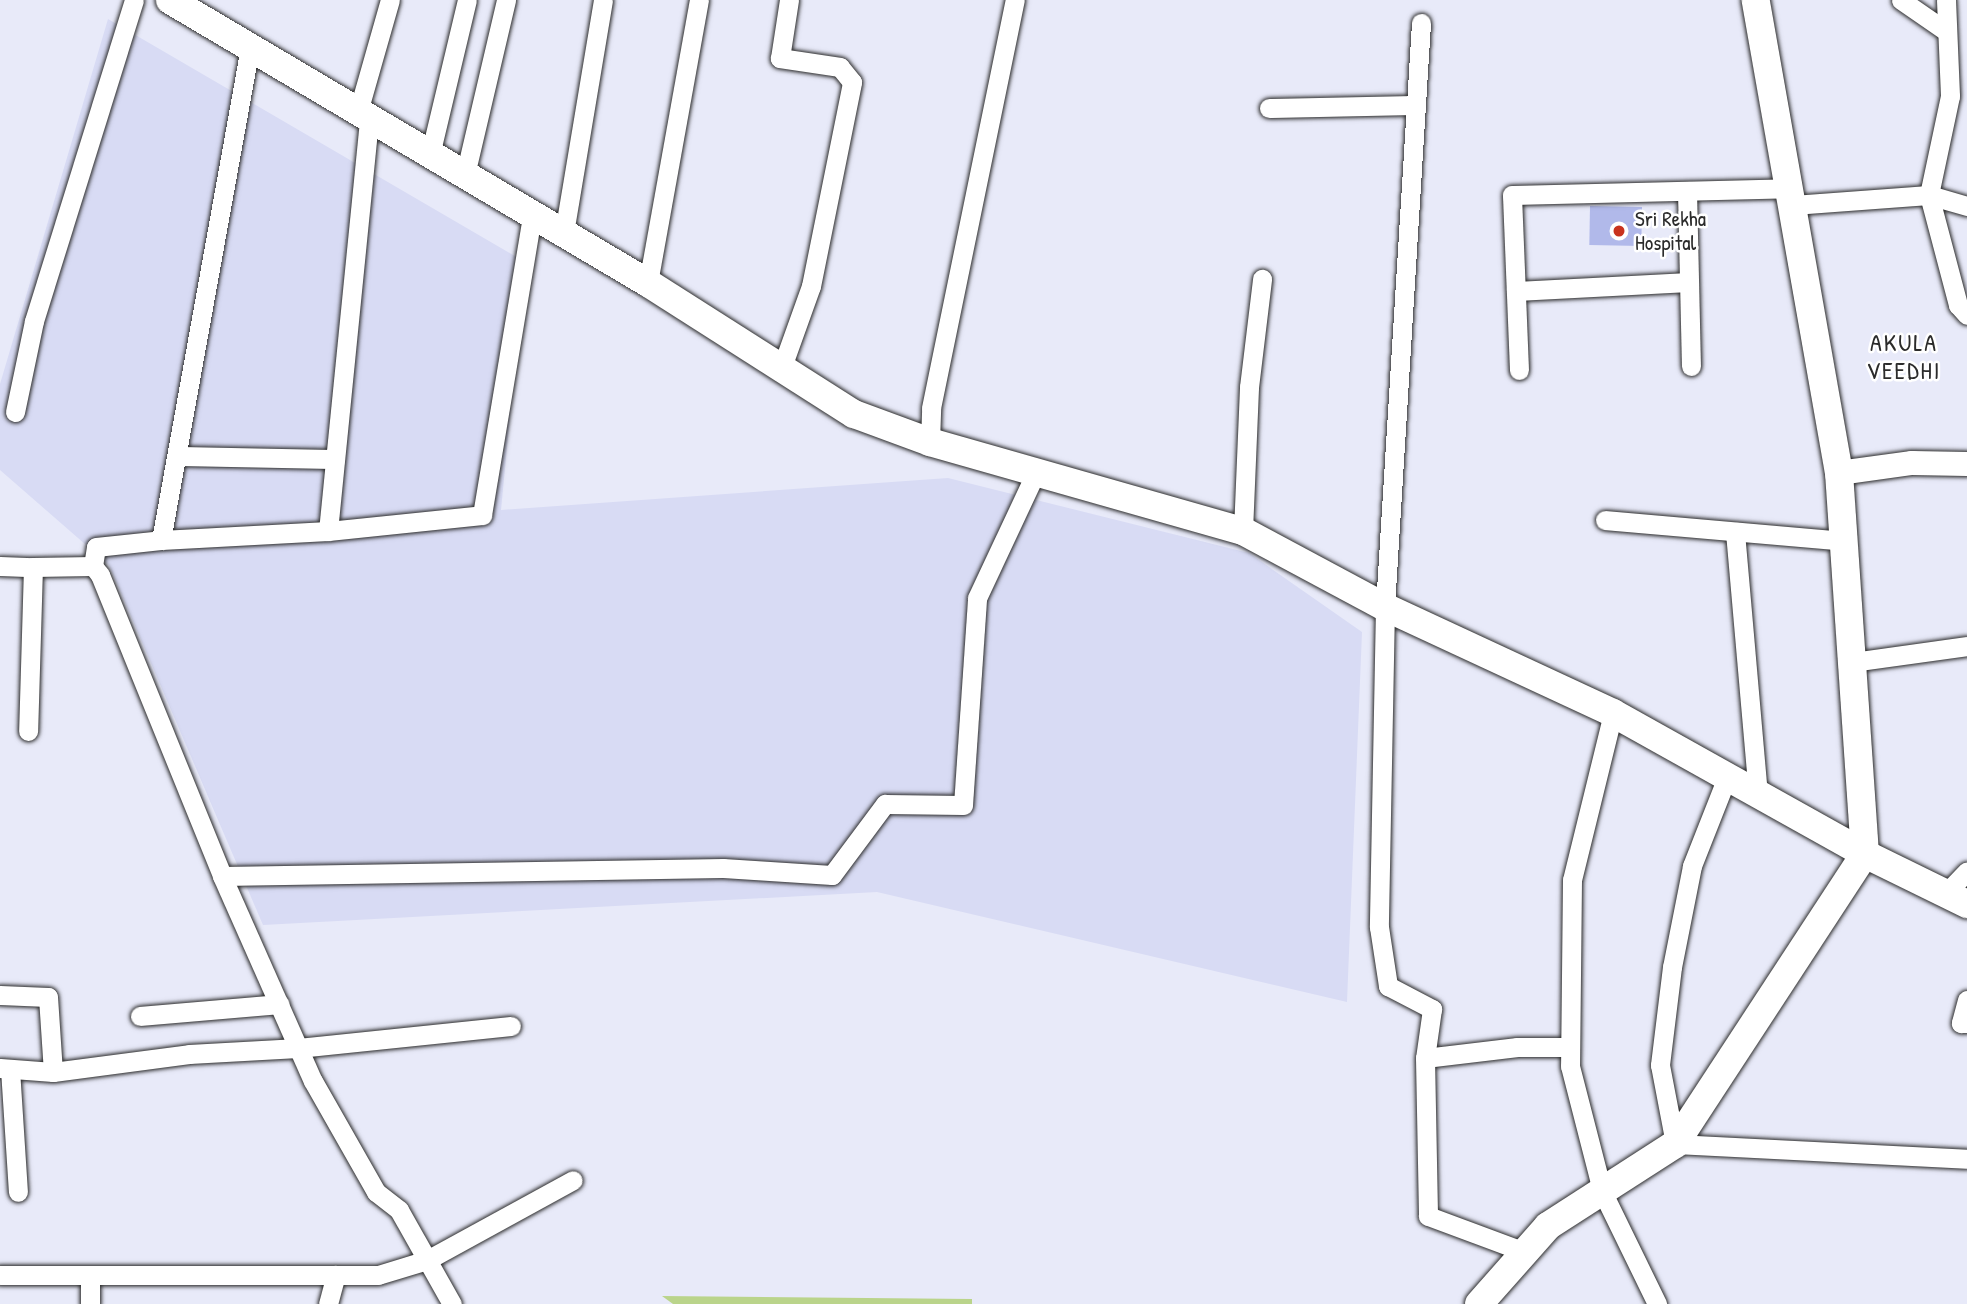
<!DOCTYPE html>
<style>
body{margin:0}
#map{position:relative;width:1967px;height:1304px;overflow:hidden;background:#e8eaf9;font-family:"Patrick Hand",sans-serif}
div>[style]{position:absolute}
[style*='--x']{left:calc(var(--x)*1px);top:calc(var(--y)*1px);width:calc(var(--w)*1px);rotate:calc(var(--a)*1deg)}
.built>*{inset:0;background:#d8dbf4}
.green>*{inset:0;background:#bad48b}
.building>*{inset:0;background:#b1b9ea;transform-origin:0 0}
.roads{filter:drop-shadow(0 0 2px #2b2b2b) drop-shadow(0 0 2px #2b2b2b)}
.minor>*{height:19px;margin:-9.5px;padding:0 9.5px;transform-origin:9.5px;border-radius:9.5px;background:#fff}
.tertiary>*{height:24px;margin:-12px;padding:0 12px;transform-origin:12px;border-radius:12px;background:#fff}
.secondary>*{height:28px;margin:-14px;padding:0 14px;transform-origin:14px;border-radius:14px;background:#fff}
.dots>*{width:19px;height:19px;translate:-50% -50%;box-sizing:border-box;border:4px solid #fff;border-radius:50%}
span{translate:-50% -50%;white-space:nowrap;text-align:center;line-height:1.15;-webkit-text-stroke:5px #fff;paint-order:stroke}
.poi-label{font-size:21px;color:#2b2b2b}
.left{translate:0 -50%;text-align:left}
.quarter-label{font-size:24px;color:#2b2b2b;letter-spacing:2px}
</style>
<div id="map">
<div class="built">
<i style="clip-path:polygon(108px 19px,525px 262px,501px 510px,948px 478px,1249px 553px,1362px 632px,1347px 1002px,877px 892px,263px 925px,109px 565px,0 470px,0 384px)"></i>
</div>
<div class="green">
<i style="clip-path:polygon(662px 1296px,972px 1299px,972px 1304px,673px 1304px)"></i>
</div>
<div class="building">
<i style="left:1590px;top:206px;width:52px;height:39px;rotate:1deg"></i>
</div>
<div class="roads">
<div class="minor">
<i style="--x:1901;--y:0;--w:55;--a:34.6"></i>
<i style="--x:1946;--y:0;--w:96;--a:87.6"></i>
<i style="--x:1950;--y:96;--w:101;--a:102"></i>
<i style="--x:1929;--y:195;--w:114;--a:75.2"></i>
<i style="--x:1958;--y:305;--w:13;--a:48"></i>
<i style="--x:1421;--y:23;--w:585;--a:93.53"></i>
<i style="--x:1385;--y:607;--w:320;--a:91.1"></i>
<i style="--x:1379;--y:927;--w:60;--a:81.3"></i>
<i style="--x:1388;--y:986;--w:50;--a:27.6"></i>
<i style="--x:1432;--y:1009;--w:49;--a:98.1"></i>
<i style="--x:1425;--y:1058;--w:158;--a:88.9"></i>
<i style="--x:1428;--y:1216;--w:103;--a:20.4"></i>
<i style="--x:250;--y:47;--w:501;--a:100.23"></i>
<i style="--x:161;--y:540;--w:167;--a:-3.1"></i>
<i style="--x:328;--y:531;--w:415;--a:-84.3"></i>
<i style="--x:1269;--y:108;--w:147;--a:-1.2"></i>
<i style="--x:358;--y:112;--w:116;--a:-74.1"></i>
<i style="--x:430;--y:155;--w:159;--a:-76.6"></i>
<i style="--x:465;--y:175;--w:180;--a:-76.8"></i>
<i style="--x:1687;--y:191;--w:175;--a:88.7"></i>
<i style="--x:1793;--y:205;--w:136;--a:-4.2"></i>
<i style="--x:1929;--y:195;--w:40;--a:16"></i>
<i style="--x:564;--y:233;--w:236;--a:-80.5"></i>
<i style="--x:648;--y:283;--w:288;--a:-79.8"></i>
<i style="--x:1516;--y:291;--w:173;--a:-3"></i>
<i style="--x:782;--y:367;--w:86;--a:-70.3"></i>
<i style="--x:811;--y:286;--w:208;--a:-78.6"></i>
<i style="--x:852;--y:82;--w:19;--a:-129"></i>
<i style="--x:840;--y:67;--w:61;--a:-171.5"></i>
<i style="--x:780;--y:58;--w:59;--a:-81.2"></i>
<i style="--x:1519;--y:370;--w:175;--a:-92.3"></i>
<i style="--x:1512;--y:195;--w:278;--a:-1.4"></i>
<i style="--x:15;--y:412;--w:93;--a:-78.2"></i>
<i style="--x:34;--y:321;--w:336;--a:-72.7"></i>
<i style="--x:930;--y:442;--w:34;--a:-88"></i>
<i style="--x:931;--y:408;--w:417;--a:-78.4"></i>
<i style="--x:177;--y:456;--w:158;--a:1.1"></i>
<i style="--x:1605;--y:520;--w:239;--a:5"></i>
<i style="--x:328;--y:531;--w:155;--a:-5.9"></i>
<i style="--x:482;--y:515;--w:304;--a:-80.5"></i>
<i style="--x:1243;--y:531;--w:144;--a:-87.6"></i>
<i style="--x:1249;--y:387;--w:109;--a:-83.1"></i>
<i style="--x:1735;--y:532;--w:263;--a:85"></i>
<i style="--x:0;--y:566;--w:33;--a:2"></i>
<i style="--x:33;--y:567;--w:164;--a:91.7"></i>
<i style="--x:93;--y:566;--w:19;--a:-81"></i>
<i style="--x:96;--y:547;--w:65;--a:-6.1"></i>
<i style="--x:33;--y:567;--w:60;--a:-1"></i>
<i style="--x:93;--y:566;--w:11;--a:52"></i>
<i style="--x:100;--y:575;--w:325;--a:67.9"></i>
<i style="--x:222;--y:876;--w:224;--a:66.1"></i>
<i style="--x:313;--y:1081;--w:128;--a:60.4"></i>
<i style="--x:376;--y:1192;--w:29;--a:38"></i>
<i style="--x:399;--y:1210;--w:108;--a:60.6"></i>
<i style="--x:1852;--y:662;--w:116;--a:-7.9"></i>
<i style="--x:1613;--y:713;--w:172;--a:103.8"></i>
<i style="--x:1572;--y:880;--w:186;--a:90.6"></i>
<i style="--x:1570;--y:1066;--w:129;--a:75.6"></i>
<i style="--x:1602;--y:1191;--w:126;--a:64"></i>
<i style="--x:1727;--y:777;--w:96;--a:111.5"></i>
<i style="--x:1692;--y:866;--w:103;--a:101.2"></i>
<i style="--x:1672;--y:967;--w:99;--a:97"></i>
<i style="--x:1660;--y:1065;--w:80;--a:79.2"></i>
<i style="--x:1675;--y:1144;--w:292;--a:2.9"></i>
<i style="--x:222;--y:876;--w:501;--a:-0.91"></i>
<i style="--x:723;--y:868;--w:109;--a:3.7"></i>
<i style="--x:832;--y:875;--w:89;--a:-53.3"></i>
<i style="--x:885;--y:804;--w:78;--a:0.7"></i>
<i style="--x:963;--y:805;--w:207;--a:-86.1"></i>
<i style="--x:977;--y:598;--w:141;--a:-64.9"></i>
<i style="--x:1946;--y:893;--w:30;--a:-46"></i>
<i style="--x:0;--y:995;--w:48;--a:2.4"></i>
<i style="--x:48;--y:997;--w:75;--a:86.2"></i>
<i style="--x:53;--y:1072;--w:53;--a:-175.7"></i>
<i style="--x:1967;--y:1000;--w:24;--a:105"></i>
<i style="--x:1961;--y:1023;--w:6;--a:0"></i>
<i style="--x:140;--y:1016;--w:140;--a:-4.9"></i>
<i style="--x:1425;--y:1058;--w:93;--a:-6.8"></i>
<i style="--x:1517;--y:1047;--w:53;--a:0"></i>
<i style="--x:10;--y:1069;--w:123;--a:86.3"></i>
<i style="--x:53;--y:1072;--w:137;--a:-7.5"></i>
<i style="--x:189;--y:1054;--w:109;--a:-3.2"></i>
<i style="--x:298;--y:1048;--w:214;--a:-5.9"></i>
<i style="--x:0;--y:1275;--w:378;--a:0"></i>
<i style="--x:378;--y:1275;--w:51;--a:-17"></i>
<i style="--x:427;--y:1260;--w:166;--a:-28.7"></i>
<i style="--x:90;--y:1304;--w:28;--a:-90"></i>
<i style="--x:328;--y:1304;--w:30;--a:-75"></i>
</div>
<div class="tertiary">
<i style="--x:1839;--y:473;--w:74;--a:-7.8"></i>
<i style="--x:1912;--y:463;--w:55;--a:1"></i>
</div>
<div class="secondary">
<i style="--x:170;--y:0;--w:555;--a:30.63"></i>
<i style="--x:648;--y:283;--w:244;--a:32.5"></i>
<i style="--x:854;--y:414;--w:81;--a:20.2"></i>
<i style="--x:930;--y:442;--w:325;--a:15.9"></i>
<i style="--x:1243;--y:531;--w:161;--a:28.2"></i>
<i style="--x:1385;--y:607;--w:251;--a:24.9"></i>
<i style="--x:1613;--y:713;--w:289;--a:29.2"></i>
<i style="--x:1865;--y:854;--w:114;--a:26.1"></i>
<i style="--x:1479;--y:1304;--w:104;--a:-48.5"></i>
<i style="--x:1548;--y:1226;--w:151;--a:-32.8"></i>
<i style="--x:1675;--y:1144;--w:347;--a:-56.8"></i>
<i style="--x:1865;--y:854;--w:382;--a:-93.9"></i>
<i style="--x:1839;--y:473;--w:480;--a:-100"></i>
</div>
</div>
<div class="dots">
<i style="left:1619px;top:231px;background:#c8321e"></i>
</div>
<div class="poi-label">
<span class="left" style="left:1635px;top:231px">Sri Rekha<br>Hospital</span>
</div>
<div class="quarter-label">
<span style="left:1904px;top:357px">AKULA<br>VEEDHI</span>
</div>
</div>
